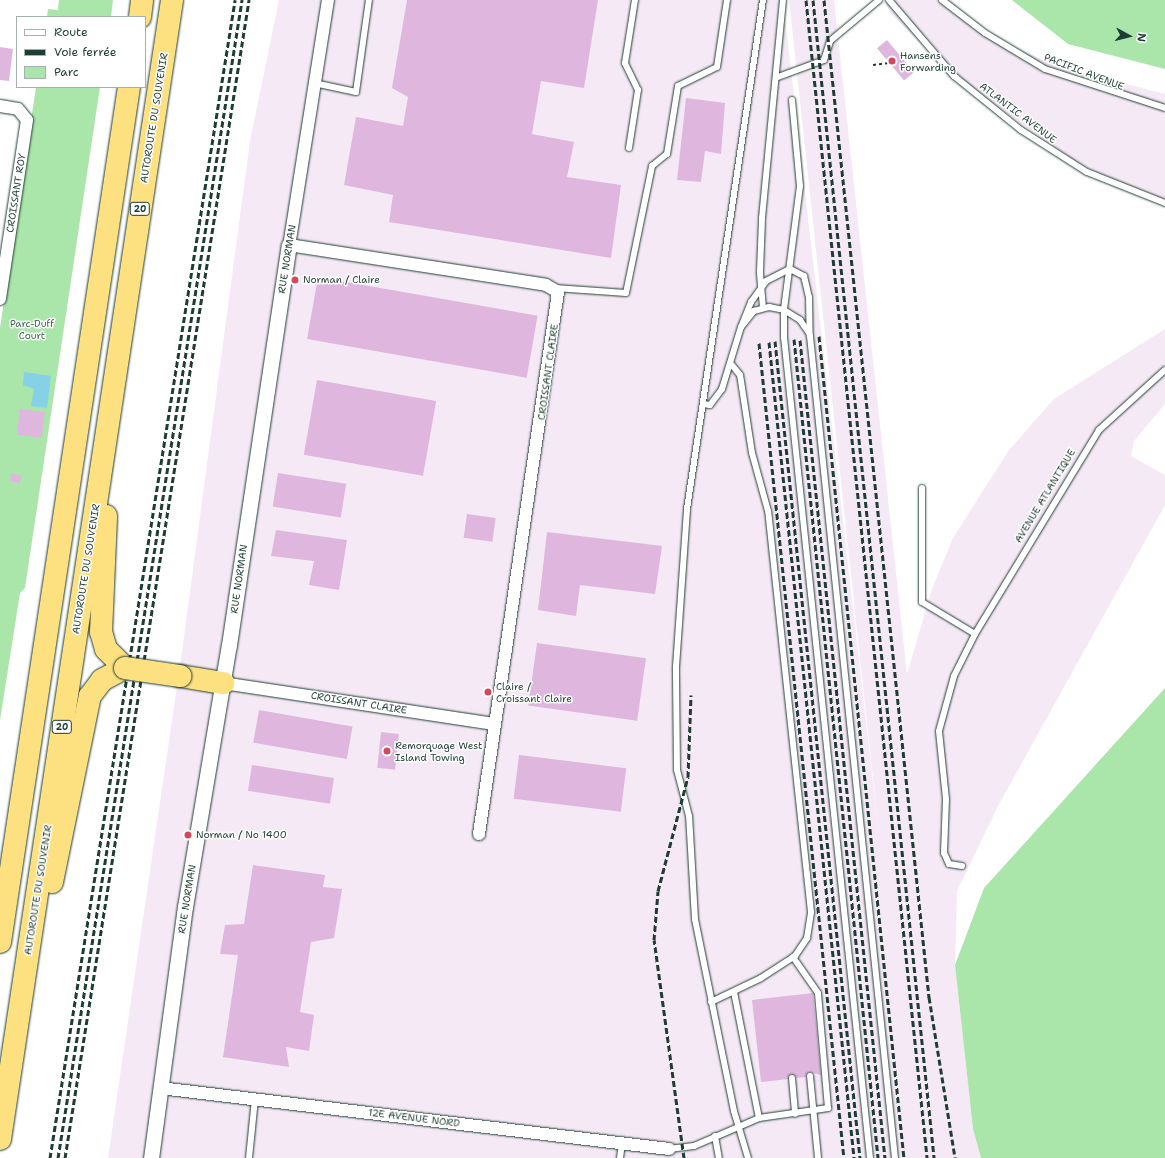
<!DOCTYPE html>
<meta charset="utf-8">
<style>
body{margin:0}
#map{position:relative;width:1165px;height:1158px;overflow:hidden;background:#fff;font-family:"Shantell Sans",sans-serif}
div>[style]{position:absolute}
[style*='--x']{left:calc(var(--x)*1px);top:calc(var(--y)*1px);width:calc(var(--w)*1px);rotate:calc(var(--a)*1deg)}
.built>*{inset:0;background:#f5e9f5}
.green>*{inset:0;background:#aae5aa}
.water>*{inset:0;background:#85d1e5}
.building>*{inset:0;background:#dfb7de;transform-origin:0 0}
.path>*{height:2px;margin-top:-1px;transform-origin:0;background:repeating-linear-gradient(90deg,#1f3d34 0 3px,transparent 0 6px)}
.roads{filter:drop-shadow(0 0 1px #1f3d34) drop-shadow(0 0 1px #1f3d34)}
.service>*{height:6px;margin:-3px;padding:0 3px;transform-origin:3px;border-radius:3px;background:#fff}
.minor>*{height:12px;margin:-6px;padding:0 6px;transform-origin:6px;border-radius:6px;background:#fff}
.tertiary>*{height:15px;margin:-7.5px;padding:0 7.5px;transform-origin:7.5px;border-radius:7.5px;background:#fff}
.motorway>*{height:22px;margin:-11px;padding:0 11px;transform-origin:11px;border-radius:11px;background:#fde080}
.rail>*{height:3px;margin-top:-1.5px;transform-origin:0;background:repeating-linear-gradient(90deg,#1f3d34 0 6px,transparent 0 9px)}
.bridges{filter:drop-shadow(0 0 1px #1f3d34) drop-shadow(0 0 1px #1f3d34)}
.motorway-bridge>*{height:22px;margin:-11px;padding:0 11px;transform-origin:11px;border-radius:11px;background:#fde080}
.dots>*{width:11px;height:11px;translate:-50% -50%;box-sizing:border-box;border:2px solid #fff;border-radius:50%}
span{translate:-50% -50%;white-space:nowrap;text-align:center;line-height:1.15;-webkit-text-stroke:3px #fff;paint-order:stroke}
.shield-label span{padding:1px 3px;background:#fff;border:1px solid;border-radius:3px;-webkit-text-stroke-width:0}
.shield-label{font-size:9px;color:#1f3d34;font-weight:700}
.poi-label{font-size:10px;color:#1f3d34}
.left{translate:0 -50%;text-align:left}
.street-label{font-size:10px;color:#1f3d34}
.park-label{font-size:10px;color:#3b5f4c}
.legend{position:absolute;left:16px;top:16px;width:130px;height:72px;box-sizing:border-box;background:#fff;border:1px solid #a5b1ae;margin:0;padding:5px 7px;list-style:none;font-size:12px;color:#1f3d34}
.legend li{display:flex;align-items:center;gap:8px;height:20px}
.legend b{width:20px;border:1px solid #a5b1ae}
.north{position:absolute;left:1109px;top:16px;width:40px;height:40px;-webkit-text-stroke:3px #fff;paint-order:stroke;rotate:97deg;font-size:11px;font-weight:700;line-height:16px;text-align:center;color:#1f3d34}
.north::after{content:'';display:block;margin:auto;width:14px;height:18px;background:#1f3d34;clip-path:polygon(50% 0,100% 100%,50% 72%,0 100%)}
</style>
<div id="map">
<div class="built">
<i style="clip-path:polygon(279px 0,783px 0,880px 843px,789px 0,834px 0,907px 674px,932px 589px,953px 538px,1009px 450px,1054px 399px,1165px 329px,1165px 404px,1134px 441px,1131px 456px,1165px 475px,1165px 505px,998px 806px,957px 891px,955px 965px,973px 1129px,981px 1158px,108px 1158px,182px 652px,250px 141px)"></i>
<i style="clip-path:polygon(884px 0,939px 0,976px 30px,1059px 67px,1165px 94px,1165px 205px,1075px 162px,955px 76px,891px 14px)"></i>
</div>
<div class="green">
<i style="clip-path:polygon(59px 0,113px 0,111px 17px,47px 17px,48px 9px,58px 10px)"></i>
<i style="clip-path:polygon(1012px 0,1165px 0,1165px 69px,1068px 44px)"></i>
<i style="clip-path:polygon(36px 87px,100px 87px,25px 588px,20px 593px,0 720px,0 328px)"></i>
<i style="clip-path:polygon(1165px 688px,1165px 1158px,981px 1158px,973px 1129px,955px 965px,984px 888px)"></i>
</div>
<div class="water">
<i style="clip-path:polygon(24px 372px,51px 376px,47px 408px,31px 406px,34px 389px,23px 385px)"></i>
</div>
<div class="building">
<i style="clip-path:polygon(407px 0,598px 0,584px 88px,541px 81px,532px 134px,574px 142px,567px 177px,621px 185px,611px 258px,389px 222px,393px 195px,344px 185px,356px 117px,403px 126px,408px 97px,392px 88px)"></i>
<i style="left:887px;top:40px;width:42px;height:13px;rotate:50deg"></i>
<i style="clip-path:polygon(0 47px,13px 49px,9px 81px,0 80px)"></i>
<i style="clip-path:polygon(686px 98px,725px 103px,721px 154px,705px 151px,701px 182px,677px 180px)"></i>
<i style="left:318px;top:277px;width:223px;height:63px;rotate:10deg"></i>
<i style="left:317px;top:380px;width:121px;height:76px;rotate:10deg"></i>
<i style="left:20px;top:409px;width:25px;height:26px;rotate:7deg"></i>
<i style="left:12px;top:473px;width:10px;height:8px;rotate:17deg"></i>
<i style="left:278px;top:473px;width:69px;height:34px;rotate:9deg"></i>
<i style="left:467px;top:514px;width:29px;height:24px;rotate:8deg"></i>
<i style="clip-path:polygon(276px 530px,347px 540px,339px 590px,309px 585px,314px 561px,271px 556px)"></i>
<i style="clip-path:polygon(547px 532px,662px 546px,655px 594px,580px 585px,576px 616px,538px 610px)"></i>
<i style="left:537px;top:643px;width:110px;height:63px;rotate:8deg"></i>
<i style="left:259px;top:710px;width:95px;height:33px;rotate:10deg"></i>
<i style="left:381px;top:732px;width:18px;height:36px;rotate:6deg"></i>
<i style="left:519px;top:755px;width:108px;height:44px;rotate:7deg"></i>
<i style="left:252px;top:765px;width:83px;height:26px;rotate:9deg"></i>
<i style="clip-path:polygon(253px 865px,325px 875px,323px 887px,342px 889px,334px 938px,311px 942px,300px 1012px,314px 1015px,309px 1051px,286px 1047px,289px 1067px,223px 1057px,238px 955px,220px 954px,225px 925px,244px 924px)"></i>
<i style="clip-path:polygon(813px 993px,821px 1075px,809px 1072px,806px 1077px,796px 1078px,791px 1074px,788px 1079px,761px 1082px,752px 1000px)"></i>
</div>
<div class="path">
<i style="--x:873;--y:65;--w:16;--a:-7"></i>
</div>
<div class="roads">
<div class="service">
<i style="--x:889;--y:0;--w:100;--a:49.5"></i>
<i style="--x:954;--y:76;--w:86;--a:38.9"></i>
<i style="--x:1021;--y:130;--w:78;--a:32.5"></i>
<i style="--x:1087;--y:172;--w:84;--a:21.7"></i>
<i style="--x:942;--y:0;--w:54;--a:37.5"></i>
<i style="--x:985;--y:33;--w:70;--a:31"></i>
<i style="--x:1045;--y:69;--w:126;--a:18"></i>
<i style="--x:778;--y:77;--w:49;--a:-20.3"></i>
<i style="--x:824;--y:60;--w:20;--a:-72"></i>
<i style="--x:830;--y:41;--w:64;--a:-39.9"></i>
<i style="--x:314;--y:83;--w:43;--a:12.1"></i>
<i style="--x:356;--y:92;--w:93;--a:-82"></i>
<i style="--x:792;--y:100;--w:86;--a:84.7"></i>
<i style="--x:800;--y:186;--w:125;--a:97.4"></i>
<i style="--x:784;--y:310;--w:27;--a:90"></i>
<i style="--x:784;--y:337;--w:825;--a:84.02"></i>
<i style="--x:629;--y:148;--w:59;--a:-81.2"></i>
<i style="--x:638;--y:90;--w:30;--a:-116"></i>
<i style="--x:625;--y:63;--w:64;--a:-81"></i>
<i style="--x:555;--y:288;--w:71;--a:4"></i>
<i style="--x:626;--y:293;--w:130;--a:-78.4"></i>
<i style="--x:652;--y:166;--w:19;--a:-39"></i>
<i style="--x:667;--y:154;--w:69;--a:-80.8"></i>
<i style="--x:678;--y:86;--w:43;--a:-26"></i>
<i style="--x:717;--y:67;--w:68;--a:-81.5"></i>
<i style="--x:763;--y:308;--w:37;--a:-95"></i>
<i style="--x:760;--y:271;--w:53;--a:-87.8"></i>
<i style="--x:762;--y:218;--w:219;--a:-84.5"></i>
<i style="--x:741;--y:327;--w:27;--a:-68"></i>
<i style="--x:751;--y:302;--w:26;--a:-54"></i>
<i style="--x:766;--y:281;--w:27;--a:-27"></i>
<i style="--x:790;--y:269;--w:16;--a:27"></i>
<i style="--x:804;--y:276;--w:22;--a:77"></i>
<i style="--x:809;--y:297;--w:39;--a:89"></i>
<i style="--x:810;--y:336;--w:826;--a:84.1"></i>
<i style="--x:703;--y:404;--w:7;--a:8"></i>
<i style="--x:710;--y:405;--w:20;--a:-53"></i>
<i style="--x:722;--y:389;--w:65;--a:-73"></i>
<i style="--x:741;--y:327;--w:21;--a:-51"></i>
<i style="--x:754;--y:311;--w:16;--a:-15"></i>
<i style="--x:769;--y:307;--w:15;--a:11"></i>
<i style="--x:784;--y:310;--w:19;--a:32"></i>
<i style="--x:800;--y:320;--w:16;--a:55"></i>
<i style="--x:922;--y:488;--w:114;--a:90"></i>
<i style="--x:922;--y:602;--w:62;--a:31.1"></i>
<i style="--x:975;--y:634;--w:239;--a:-58.7"></i>
<i style="--x:1099;--y:430;--w:89;--a:-42.3"></i>
<i style="--x:962;--y:866;--w:13;--a:-171"></i>
<i style="--x:949;--y:864;--w:12;--a:-114"></i>
<i style="--x:944;--y:853;--w:54;--a:-87.9"></i>
<i style="--x:946;--y:799;--w:68;--a:-95.9"></i>
<i style="--x:939;--y:731;--w:57;--a:-74.7"></i>
<i style="--x:954;--y:676;--w:47;--a:-63.4"></i>
<i style="--x:734;--y:992;--w:128;--a:78.8"></i>
<i style="--x:711;--y:1002;--w:55;--a:-25.6"></i>
<i style="--x:761;--y:978;--w:40;--a:-32.9"></i>
<i style="--x:795;--y:956;--w:22;--a:-56"></i>
<i style="--x:807;--y:938;--w:26;--a:-81"></i>
<i style="--x:811;--y:912;--w:403;--a:-96.1"></i>
<i style="--x:768;--y:511;--w:60;--a:-105.4"></i>
<i style="--x:752;--y:453;--w:79;--a:-98.7"></i>
<i style="--x:740;--y:375;--w:13;--a:-129"></i>
<i style="--x:810;--y:1076;--w:82;--a:84.4"></i>
<i style="--x:792;--y:1078;--w:36;--a:85"></i>
<i style="--x:715;--y:1136;--w:22;--a:80"></i>
<i style="--x:669;--y:1149;--w:25;--a:-7"></i>
<i style="--x:694;--y:1146;--w:71;--a:-23.3"></i>
<i style="--x:759;--y:1118;--w:70;--a:-8.2"></i>
<i style="--x:828;--y:1108;--w:115;--a:-95"></i>
<i style="--x:818;--y:993;--w:44;--a:-124.8"></i>
<i style="--x:249;--y:1158;--w:59;--a:-84.2"></i>
<i style="--x:620;--y:1158;--w:15;--a:-82"></i>
<i style="--x:748;--y:1158;--w:49;--a:-106.6"></i>
<i style="--x:734;--y:1111;--w:196;--a:-101.5"></i>
<i style="--x:695;--y:919;--w:103;--a:-93.3"></i>
<i style="--x:689;--y:816;--w:48;--a:-104.6"></i>
<i style="--x:677;--y:770;--w:103;--a:-90.6"></i>
<i style="--x:676;--y:667;--w:158;--a:-86"></i>
<i style="--x:687;--y:509;--w:515;--a:-81.51"></i>
</div>
<div class="minor">
<i style="--x:328;--y:0;--w:248;--a:99"></i>
<i style="--x:289;--y:245;--w:260;--a:8.8"></i>
<i style="--x:546;--y:285;--w:14;--a:30"></i>
<i style="--x:558;--y:292;--w:548;--a:98.29"></i>
<i style="--x:0;--y:106;--w:18;--a:9"></i>
<i style="--x:18;--y:109;--w:14;--a:51"></i>
<i style="--x:27;--y:120;--w:181;--a:98.6"></i>
<i style="--x:223;--y:683;--w:275;--a:8.6"></i>
<i style="--x:160;--y:1088;--w:513;--a:6.83"></i>
</div>
<div class="tertiary">
<i style="--x:151;--y:1158;--w:253;--a:-82.3"></i>
<i style="--x:185;--y:907;--w:266;--a:-80.5"></i>
<i style="--x:229;--y:645;--w:404;--a:-81.5"></i>
</div>
<div class="motorway">
<i style="--x:140;--y:17;--w:17;--a:-83"></i>
<i style="--x:180;--y:676;--w:44;--a:9.2"></i>
<i style="--x:52;--y:882;--w:190;--a:-78.5"></i>
<i style="--x:90;--y:696;--w:20;--a:-53"></i>
<i style="--x:102;--y:680;--w:26;--a:-28"></i>
<i style="--x:125;--y:668;--w:27;--a:-135"></i>
<i style="--x:106;--y:649;--w:18;--a:-106"></i>
<i style="--x:101;--y:632;--w:116;--a:-87.5"></i>
<i style="--x:0;--y:942;--w:865;--a:-81.42"></i>
<i style="--x:0;--y:1139;--w:1152;--a:-81.41"></i>
</div>
</div>
<div class="rail">
<i style="--x:806;--y:0;--w:1164;--a:84.03"></i>
<i style="--x:813;--y:0;--w:1164;--a:84.03"></i>
<i style="--x:824;--y:0;--w:1003;--a:83.99"></i>
<i style="--x:929;--y:997;--w:163;--a:80.8"></i>
<i style="--x:819;--y:336;--w:826;--a:84.1"></i>
<i style="--x:794;--y:339;--w:823;--a:84.14"></i>
<i style="--x:800;--y:340;--w:822;--a:84.07"></i>
<i style="--x:775;--y:341;--w:821;--a:84.06"></i>
<i style="--x:769;--y:342;--w:820;--a:84.05"></i>
<i style="--x:759;--y:343;--w:819;--a:84.05"></i>
<i style="--x:50;--y:1158;--w:1173;--a:-80.92"></i>
<i style="--x:58;--y:1158;--w:1173;--a:-80.97"></i>
<i style="--x:65;--y:1158;--w:1173;--a:-80.97"></i>
<i style="--x:684;--y:1158;--w:220;--a:-97.8"></i>
<i style="--x:654;--y:940;--w:49;--a:-85.3"></i>
<i style="--x:658;--y:891;--w:118;--a:-75.3"></i>
<i style="--x:688;--y:777;--w:82;--a:-87.9"></i>
</div>
<div class="bridges">
<div class="motorway-bridge">
<i style="--x:125;--y:668;--w:56;--a:8.3"></i>
</div>
</div>
<div class="dots">
<i style="left:892px;top:61px;background:#d1495b"></i>
<i style="left:295px;top:280px;background:#d1495b"></i>
<i style="left:488px;top:692px;background:#d1495b"></i>
<i style="left:387px;top:751px;background:#d1495b"></i>
<i style="left:188px;top:835px;background:#d1495b"></i>
</div>
<div class="shield-label">
<span style="left:140px;top:209px">20</span>
<span style="left:62px;top:727px">20</span>
</div>
<div class="poi-label">
<span class="left" style="left:900px;top:61px">Hansens<br>Forwarding</span>
<span class="left" style="left:303px;top:280px">Norman / Claire</span>
<span class="left" style="left:496px;top:692px">Claire /<br>Croissant Claire</span>
<span class="left" style="left:395px;top:751px">Remorquage West<br>Island Towing</span>
<span class="left" style="left:196px;top:835px">Norman / No 1400</span>
</div>
<div class="street-label">
<span style="left:1084px;top:72px;rotate:21deg">PACIFIC AVENUE</span>
<span style="left:1018px;top:113px;rotate:37deg">ATLANTIC AVENUE</span>
<span style="left:154px;top:118px;rotate:-81deg">AUTOROUTE DU SOUVENIR</span>
<span style="left:16px;top:193px;rotate:-81deg">CROISSANT ROY</span>
<span style="left:287px;top:259px;rotate:-81deg">RUE NORMAN</span>
<span style="left:548px;top:372px;rotate:-82deg">CROISSANT CLAIRE</span>
<span style="left:1045px;top:496px;rotate:-59deg">AVENUE ATLANTIQUE</span>
<span style="left:86px;top:569px;rotate:-81deg">AUTOROUTE DU SOUVENIR</span>
<span style="left:239px;top:579px;rotate:-82deg">RUE NORMAN</span>
<span style="left:359px;top:703px;rotate:9deg">CROISSANT CLAIRE</span>
<span style="left:38px;top:890px;rotate:-81deg">AUTOROUTE DU SOUVENIR</span>
<span style="left:187px;top:899px;rotate:-81deg">RUE NORMAN</span>
<span style="left:414px;top:1118px;rotate:7deg">12E AVENUE NORD</span>
</div>
<div class="park-label">
<span style="left:32px;top:329px">Parc-Duff<br>Court</span>
</div>
<ul class="legend">
<li><b style="height:5px;background:#fff"></b>Route</li>
<li><b style="height:5px;background:#1f3d34"></b>Voie ferrée</li>
<li><b style="height:11px;background:#aae5aa"></b>Parc</li>
</ul>
<div class="north">N</div>
</div>
